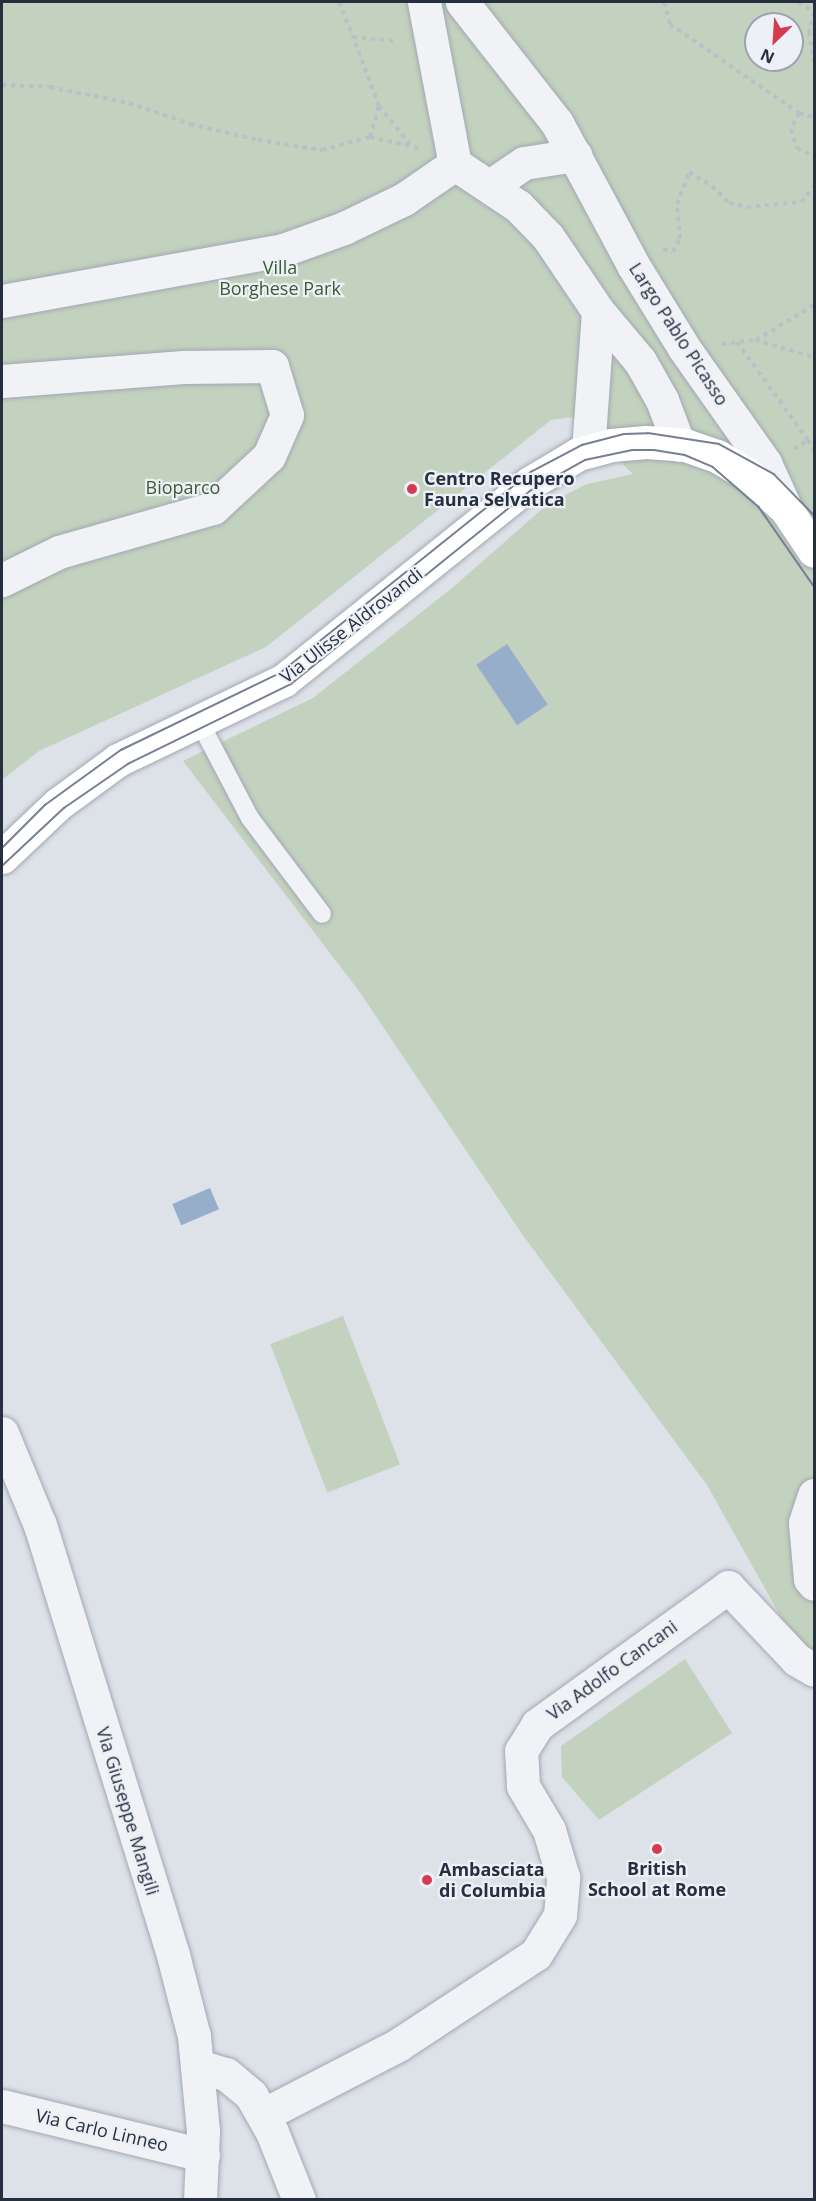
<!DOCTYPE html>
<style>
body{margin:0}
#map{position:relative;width:816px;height:2201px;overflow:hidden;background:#dde1e8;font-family:"Open Sans",sans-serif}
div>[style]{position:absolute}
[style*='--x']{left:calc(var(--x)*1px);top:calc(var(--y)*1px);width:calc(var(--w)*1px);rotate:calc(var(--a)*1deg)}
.green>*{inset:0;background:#c3d2be;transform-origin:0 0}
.water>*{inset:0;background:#96aeca;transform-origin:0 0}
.path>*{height:4px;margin-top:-2px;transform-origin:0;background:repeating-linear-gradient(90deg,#bbbfc6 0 4.5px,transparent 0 9px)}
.roads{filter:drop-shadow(0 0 2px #a2a8b2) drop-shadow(0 0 2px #a2a8b2)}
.lane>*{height:18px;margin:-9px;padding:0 9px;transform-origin:9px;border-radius:9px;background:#f0f2f6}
.street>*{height:33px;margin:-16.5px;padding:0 16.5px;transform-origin:16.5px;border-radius:16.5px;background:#f0f2f6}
.secondary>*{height:33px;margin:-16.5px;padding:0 16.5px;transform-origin:16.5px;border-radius:16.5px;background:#fff}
.tram>*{height:1.5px;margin:-0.75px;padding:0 0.75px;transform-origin:0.75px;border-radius:0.75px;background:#768092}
.dots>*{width:16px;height:16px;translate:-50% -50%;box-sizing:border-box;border:3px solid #edf0f6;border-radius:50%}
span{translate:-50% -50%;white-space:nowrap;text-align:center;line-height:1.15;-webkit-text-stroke:4.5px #edf0f6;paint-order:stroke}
.park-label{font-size:18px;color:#395c33}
.street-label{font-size:18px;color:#262f3f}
.poi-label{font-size:18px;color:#262f3f;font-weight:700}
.left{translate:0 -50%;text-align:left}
.frame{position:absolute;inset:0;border:3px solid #262f3f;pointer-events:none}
.north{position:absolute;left:744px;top:12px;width:60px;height:60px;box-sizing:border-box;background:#edf0f6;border:2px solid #9da3ad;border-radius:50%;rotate:205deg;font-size:16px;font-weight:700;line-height:24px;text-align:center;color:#262f3f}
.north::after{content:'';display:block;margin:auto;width:21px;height:27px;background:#d53b4e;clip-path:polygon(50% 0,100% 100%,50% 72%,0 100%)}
</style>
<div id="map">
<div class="green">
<i style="clip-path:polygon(evenodd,2px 2px,814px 2px,814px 1676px,707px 1485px,522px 1234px,359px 991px,183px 761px,313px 698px,452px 588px,549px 503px,587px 484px,633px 474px,572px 417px,551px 420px,266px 647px,39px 751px,2px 780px,2px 2px,756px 24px,792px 24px,792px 60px,756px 60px,756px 24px)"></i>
<i style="left:343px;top:1316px;width:159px;height:78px;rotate:69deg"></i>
<i style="clip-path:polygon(685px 1659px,732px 1733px,599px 1820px,562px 1777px,561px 1746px)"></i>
</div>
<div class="water">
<i style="left:507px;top:644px;width:73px;height:37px;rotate:56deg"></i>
<i style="left:210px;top:1188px;width:23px;height:41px;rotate:67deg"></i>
</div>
<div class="path">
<i style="--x:339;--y:2;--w:38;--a:68"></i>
<i style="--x:664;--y:2;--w:23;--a:75"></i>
<i style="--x:670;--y:24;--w:157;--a:34.6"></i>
<i style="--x:799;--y:113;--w:16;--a:15"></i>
<i style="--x:798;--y:2;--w:19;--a:32"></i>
<i style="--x:814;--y:12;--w:21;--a:104"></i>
<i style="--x:809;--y:32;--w:30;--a:81"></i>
<i style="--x:2;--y:85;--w:48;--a:2.4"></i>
<i style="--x:50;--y:87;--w:81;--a:11.4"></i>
<i style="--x:129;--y:103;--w:65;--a:19"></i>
<i style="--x:190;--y:124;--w:70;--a:13.2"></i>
<i style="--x:258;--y:140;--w:65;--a:8.9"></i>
<i style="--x:322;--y:150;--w:50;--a:-15.2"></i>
<i style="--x:370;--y:137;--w:50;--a:12.7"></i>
<i style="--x:379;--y:106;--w:49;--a:50.8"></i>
<i style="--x:799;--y:113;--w:18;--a:117"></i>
<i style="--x:791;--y:129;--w:20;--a:72"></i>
<i style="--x:797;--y:148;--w:19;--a:25"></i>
<i style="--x:370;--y:137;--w:32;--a:-74"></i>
<i style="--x:379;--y:106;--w:74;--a:-110.6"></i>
<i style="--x:353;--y:37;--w:42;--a:5.4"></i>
<i style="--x:663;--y:249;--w:10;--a:17"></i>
<i style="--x:673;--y:252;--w:15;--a:-62"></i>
<i style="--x:680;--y:239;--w:35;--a:-95"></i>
<i style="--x:677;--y:204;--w:34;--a:-69"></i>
<i style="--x:689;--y:172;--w:27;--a:31"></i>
<i style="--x:712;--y:186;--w:24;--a:45"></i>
<i style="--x:729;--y:203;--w:18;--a:13"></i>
<i style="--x:747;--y:207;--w:54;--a:-5.3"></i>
<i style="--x:801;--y:202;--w:20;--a:-49"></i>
<i style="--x:756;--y:340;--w:68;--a:-31.1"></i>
<i style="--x:737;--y:342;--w:121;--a:54.1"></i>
<i style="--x:722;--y:344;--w:33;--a:-7"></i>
<i style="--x:755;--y:340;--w:61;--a:16.1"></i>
<i style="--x:794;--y:449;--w:17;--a:-33"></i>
<i style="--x:808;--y:440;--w:12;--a:59"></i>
</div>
<div class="roads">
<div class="lane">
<i style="--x:199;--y:721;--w:110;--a:62.3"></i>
<i style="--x:250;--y:818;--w:120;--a:53.1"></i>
</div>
<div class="street">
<i style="--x:424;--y:2;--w:165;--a:79.2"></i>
<i style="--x:455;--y:164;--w:76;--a:33.7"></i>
<i style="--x:518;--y:206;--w:43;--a:45.9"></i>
<i style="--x:548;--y:237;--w:89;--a:56"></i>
<i style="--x:598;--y:311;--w:65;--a:50"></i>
<i style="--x:640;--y:361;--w:45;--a:60.6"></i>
<i style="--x:662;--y:400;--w:48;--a:69.3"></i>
<i style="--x:462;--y:2;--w:154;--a:51.9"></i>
<i style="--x:557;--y:123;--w:161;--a:61.8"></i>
<i style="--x:633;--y:265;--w:97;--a:58.4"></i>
<i style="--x:684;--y:348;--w:141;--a:54.8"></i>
<i style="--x:765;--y:463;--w:51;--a:65.5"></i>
<i style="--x:490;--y:186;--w:41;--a:-34.1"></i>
<i style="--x:524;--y:163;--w:52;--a:-8.9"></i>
<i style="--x:2;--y:301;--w:286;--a:-10.3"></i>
<i style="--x:283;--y:250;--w:65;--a:-19.8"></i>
<i style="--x:344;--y:228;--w:67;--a:-25.8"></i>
<i style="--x:404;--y:199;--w:62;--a:-34.5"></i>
<i style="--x:2;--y:381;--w:185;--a:-4.4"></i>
<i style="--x:186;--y:367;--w:86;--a:-0.7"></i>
<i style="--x:272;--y:366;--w:51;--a:73"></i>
<i style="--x:287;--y:415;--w:45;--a:113.7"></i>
<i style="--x:269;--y:456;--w:76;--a:137.1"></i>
<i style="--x:213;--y:508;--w:160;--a:164.1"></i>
<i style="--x:59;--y:552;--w:64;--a:153.8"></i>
<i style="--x:588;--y:451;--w:140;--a:-85.9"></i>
<i style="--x:2;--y:1433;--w:100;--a:67.6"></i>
<i style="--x:40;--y:1525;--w:450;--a:72.8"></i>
<i style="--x:173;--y:1955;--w:84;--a:75.5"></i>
<i style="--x:194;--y:2036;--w:95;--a:84.6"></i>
<i style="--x:203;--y:2131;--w:69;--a:92.5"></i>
<i style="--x:814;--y:1495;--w:29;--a:108"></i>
<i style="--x:805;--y:1523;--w:56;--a:84.9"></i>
<i style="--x:810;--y:1579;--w:6;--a:51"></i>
<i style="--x:199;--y:2066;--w:28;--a:17"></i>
<i style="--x:226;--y:2074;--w:33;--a:40"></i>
<i style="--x:251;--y:2095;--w:43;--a:60.4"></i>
<i style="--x:272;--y:2132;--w:73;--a:68.3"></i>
<i style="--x:2;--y:2106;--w:207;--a:13.7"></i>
<i style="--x:263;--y:2115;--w:152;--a:-27.4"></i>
<i style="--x:398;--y:2045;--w:165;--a:-33.4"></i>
<i style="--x:536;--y:1954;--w:46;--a:-58.4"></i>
<i style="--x:560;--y:1915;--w:38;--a:-85"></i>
<i style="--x:563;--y:1877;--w:49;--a:-106.6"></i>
<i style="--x:549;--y:1830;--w:51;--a:-120.6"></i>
<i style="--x:523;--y:1786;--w:35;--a:-93"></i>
<i style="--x:521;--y:1751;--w:31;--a:-58"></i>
<i style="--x:537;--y:1725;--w:236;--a:-35.8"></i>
<i style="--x:728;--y:1587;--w:100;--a:46.6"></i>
<i style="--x:797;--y:1660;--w:20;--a:30"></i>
</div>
<div class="secondary">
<i style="--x:2;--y:857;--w:77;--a:-43.4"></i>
<i style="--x:58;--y:804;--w:74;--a:-36.3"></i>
<i style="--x:118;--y:760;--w:184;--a:-25.7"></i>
<i style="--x:284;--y:680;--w:315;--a:-38.7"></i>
<i style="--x:530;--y:483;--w:56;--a:-31.1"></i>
<i style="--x:578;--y:454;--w:34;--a:-15"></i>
<i style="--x:611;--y:445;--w:35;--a:-5"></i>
<i style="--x:646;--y:442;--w:39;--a:4"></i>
<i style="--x:685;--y:445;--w:34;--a:19"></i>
<i style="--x:717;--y:456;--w:35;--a:31"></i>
<i style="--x:747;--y:474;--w:52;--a:41.9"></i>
<i style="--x:786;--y:509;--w:50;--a:56.3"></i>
</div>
</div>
<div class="tram">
<i style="--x:2;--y:848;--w:61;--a:-45"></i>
<i style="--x:45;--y:805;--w:94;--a:-35.9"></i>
<i style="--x:121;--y:750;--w:177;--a:-25.8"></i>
<i style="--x:280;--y:673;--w:322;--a:-38.7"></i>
<i style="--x:531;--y:472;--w:58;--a:-27.9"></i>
<i style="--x:582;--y:445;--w:43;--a:-14.7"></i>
<i style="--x:624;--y:434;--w:24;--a:-2"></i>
<i style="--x:648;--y:433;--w:72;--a:8.8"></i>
<i style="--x:719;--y:444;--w:63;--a:28.6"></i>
<i style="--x:774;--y:474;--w:57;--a:45.7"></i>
<i style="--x:2;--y:866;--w:85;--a:-43.1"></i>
<i style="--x:64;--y:808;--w:78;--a:-34.5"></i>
<i style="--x:128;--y:764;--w:182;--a:-26.1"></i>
<i style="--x:291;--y:684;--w:307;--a:-38.9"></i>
<i style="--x:530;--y:491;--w:63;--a:-29.4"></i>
<i style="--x:585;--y:460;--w:48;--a:-12"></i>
<i style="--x:632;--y:450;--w:22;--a:0"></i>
<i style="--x:654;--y:450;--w:31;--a:9"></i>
<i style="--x:685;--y:455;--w:30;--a:23"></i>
<i style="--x:713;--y:467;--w:61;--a:41"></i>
<i style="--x:759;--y:507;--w:96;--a:55.2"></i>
</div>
<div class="dots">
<i style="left:412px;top:489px;background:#d53b4e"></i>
<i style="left:657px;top:1849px;background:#d53b4e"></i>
<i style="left:427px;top:1880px;background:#d53b4e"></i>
</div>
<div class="park-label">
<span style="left:280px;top:278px">Villa<br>Borghese Park</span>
<span style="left:183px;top:487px">Bioparco</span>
</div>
<div class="street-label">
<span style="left:679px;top:334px;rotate:57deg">Largo Pablo Picasso</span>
<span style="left:351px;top:625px;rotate:-38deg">Via Ulisse Aldrovandi</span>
<span style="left:612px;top:1670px;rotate:-36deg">Via Adolfo Cancani</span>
<span style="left:128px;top:1811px;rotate:73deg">Via Giuseppe Mangili</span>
<span style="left:102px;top:2130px;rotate:13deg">Via Carlo Linneo</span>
</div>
<div class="poi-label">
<span class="left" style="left:424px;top:489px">Centro Recupero<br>Fauna Selvatica</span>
<span style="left:657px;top:1879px">British<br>School at Rome</span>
<span class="left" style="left:439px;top:1880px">Ambasciata<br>di Columbia</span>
</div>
<div class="frame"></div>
<div class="north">N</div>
</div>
